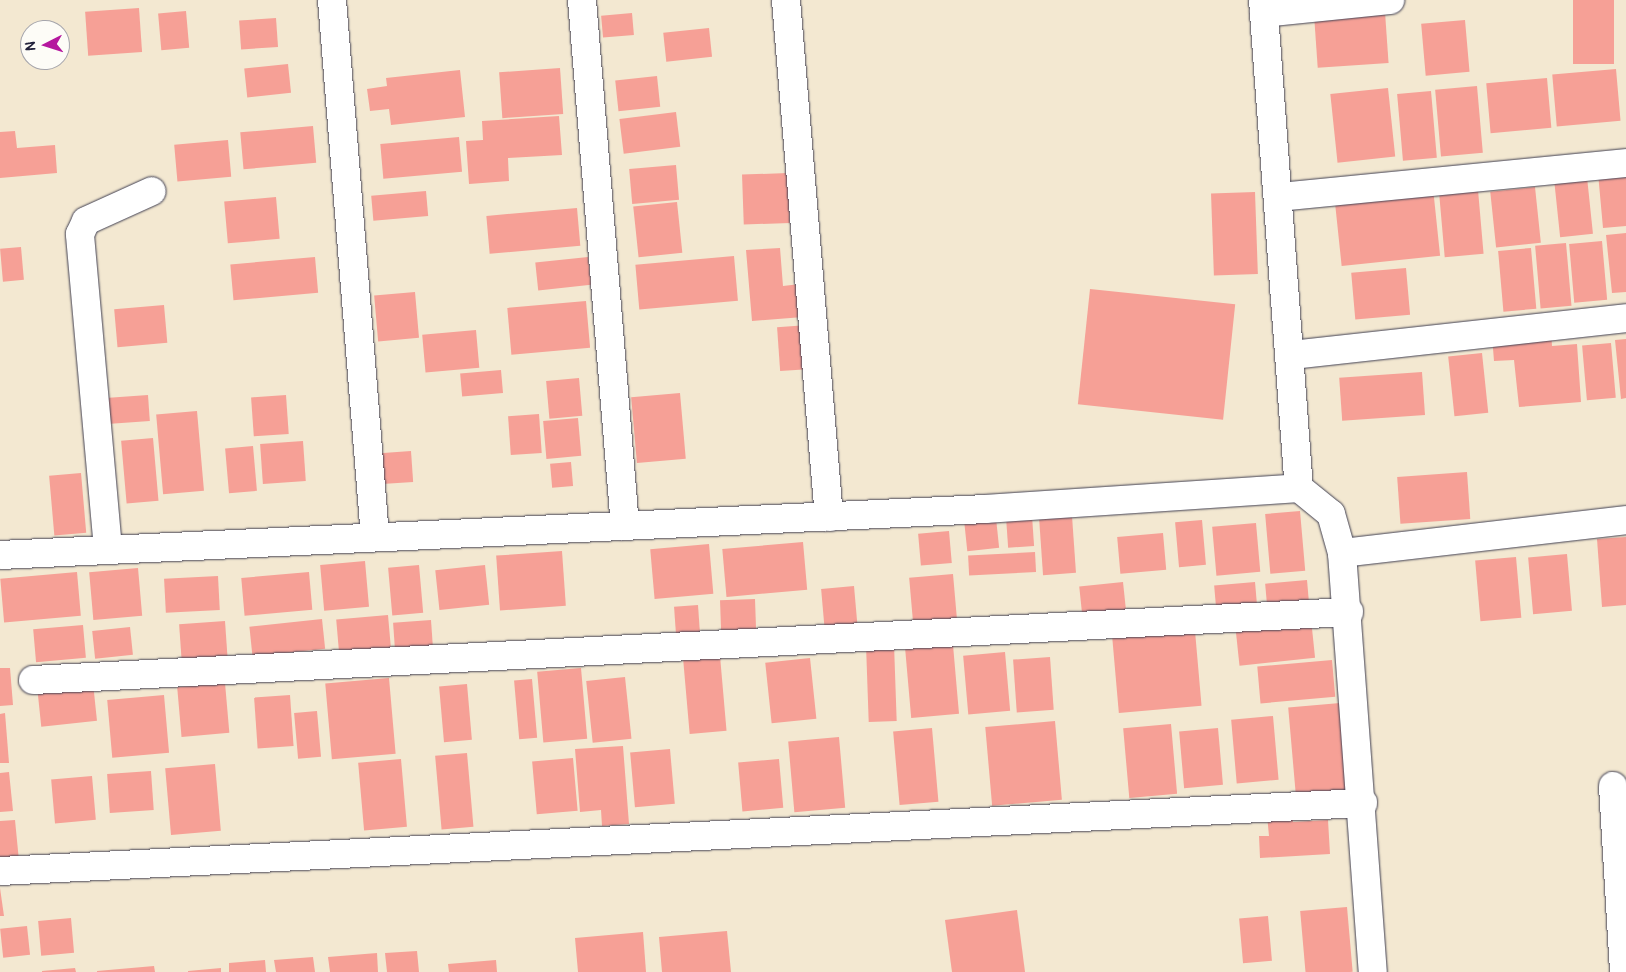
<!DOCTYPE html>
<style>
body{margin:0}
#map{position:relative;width:1626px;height:972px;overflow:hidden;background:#f3e8d1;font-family:Pangolin,sans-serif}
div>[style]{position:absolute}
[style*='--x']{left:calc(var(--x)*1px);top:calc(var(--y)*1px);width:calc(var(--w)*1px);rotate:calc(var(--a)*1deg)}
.building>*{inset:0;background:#f6a096;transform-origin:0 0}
.roads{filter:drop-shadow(0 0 1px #414052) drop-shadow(0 0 1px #414052)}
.minor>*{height:28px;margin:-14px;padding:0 14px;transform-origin:14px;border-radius:14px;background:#fff}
span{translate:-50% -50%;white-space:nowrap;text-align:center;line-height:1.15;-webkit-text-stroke:4px #fdfcf7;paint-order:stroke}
.north{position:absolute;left:20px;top:20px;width:50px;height:50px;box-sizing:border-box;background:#fdfcf7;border:1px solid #a5a5ac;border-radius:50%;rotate:265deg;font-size:14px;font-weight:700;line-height:20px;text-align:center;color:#22223b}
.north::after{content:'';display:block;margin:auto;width:18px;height:22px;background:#b5179e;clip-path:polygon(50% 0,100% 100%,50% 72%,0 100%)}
</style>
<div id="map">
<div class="building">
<i style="left:1573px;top:0;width:41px;height:64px"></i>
<i style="left:139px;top:8px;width:44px;height:54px;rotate:86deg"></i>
<i style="left:186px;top:11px;width:37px;height:28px;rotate:85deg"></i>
<i style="left:1385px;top:12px;width:51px;height:71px;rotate:86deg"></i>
<i style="left:632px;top:13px;width:22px;height:31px;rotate:85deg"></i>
<i style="left:276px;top:18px;width:29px;height:37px;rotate:86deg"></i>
<i style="left:1465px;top:20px;width:52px;height:44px;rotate:85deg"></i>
<i style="left:709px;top:28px;width:29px;height:46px;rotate:84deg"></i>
<i style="left:288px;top:64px;width:29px;height:44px;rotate:84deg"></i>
<i style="left:560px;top:68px;width:46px;height:61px;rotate:86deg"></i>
<i style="left:1616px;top:69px;width:52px;height:64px;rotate:85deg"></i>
<i style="clip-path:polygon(460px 70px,465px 117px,391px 125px,389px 109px,370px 111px,367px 89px,387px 86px,386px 78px)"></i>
<i style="left:657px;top:76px;width:31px;height:42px;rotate:84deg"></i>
<i style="left:1547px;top:78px;width:50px;height:61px;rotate:85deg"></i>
<i style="left:1477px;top:86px;width:67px;height:42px;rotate:85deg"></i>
<i style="left:1388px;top:88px;width:69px;height:58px;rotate:84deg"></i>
<i style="left:1431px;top:91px;width:67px;height:34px;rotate:85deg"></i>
<i style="left:676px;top:112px;width:35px;height:57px;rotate:83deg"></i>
<i style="clip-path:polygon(559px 116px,562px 155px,508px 158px,509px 181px,469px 184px,466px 141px,483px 140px,482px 121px)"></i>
<i style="left:313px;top:126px;width:37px;height:73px;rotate:85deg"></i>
<i style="clip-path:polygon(15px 131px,17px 148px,55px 145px,57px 173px,0 178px,0 132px)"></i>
<i style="left:459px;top:137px;width:35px;height:79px;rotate:85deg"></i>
<i style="left:228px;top:140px;width:37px;height:54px;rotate:85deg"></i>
<i style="left:676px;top:165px;width:35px;height:47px;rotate:85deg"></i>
<i style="clip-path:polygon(1626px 171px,1626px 226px,1603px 228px,1598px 173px)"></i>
<i style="left:788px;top:173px;width:50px;height:46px;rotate:88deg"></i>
<i style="left:1587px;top:177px;width:57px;height:33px;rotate:84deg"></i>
<i style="left:1535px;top:187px;width:56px;height:45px;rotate:84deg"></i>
<i style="left:1433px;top:188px;width:68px;height:99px;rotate:84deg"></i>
<i style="left:1478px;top:190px;width:64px;height:39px;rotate:85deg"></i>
<i style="left:426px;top:191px;width:25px;height:55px;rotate:85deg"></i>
<i style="left:1255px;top:192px;width:82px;height:44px;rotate:88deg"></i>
<i style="left:276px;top:197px;width:42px;height:52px;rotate:85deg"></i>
<i style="left:677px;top:202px;width:51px;height:44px;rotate:84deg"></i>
<i style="left:577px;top:208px;width:38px;height:91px;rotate:85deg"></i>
<i style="clip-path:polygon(1626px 233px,1626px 292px,1612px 293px,1606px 235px)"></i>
<i style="left:1602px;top:241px;width:59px;height:33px;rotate:85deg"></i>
<i style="left:1566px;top:243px;width:63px;height:31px;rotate:85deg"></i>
<i style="left:21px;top:247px;width:33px;height:21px;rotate:85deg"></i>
<i style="clip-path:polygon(780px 248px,783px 286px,800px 284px,803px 317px,752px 321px,746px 250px)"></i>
<i style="left:1531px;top:248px;width:61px;height:33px;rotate:85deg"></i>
<i style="left:734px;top:256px;width:45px;height:99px;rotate:85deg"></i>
<i style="left:315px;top:257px;width:36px;height:85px;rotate:85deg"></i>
<i style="left:588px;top:257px;width:28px;height:53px;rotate:84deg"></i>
<i style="left:1406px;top:268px;width:47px;height:55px;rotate:85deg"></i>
<i style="left:1090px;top:289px;width:146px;height:116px;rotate:6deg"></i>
<i style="left:415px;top:292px;width:46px;height:41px;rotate:85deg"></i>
<i style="left:586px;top:301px;width:47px;height:79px;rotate:85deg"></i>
<i style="left:164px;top:305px;width:38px;height:50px;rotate:85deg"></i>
<i style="left:808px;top:325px;width:44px;height:31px;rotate:86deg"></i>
<i style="left:476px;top:330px;width:38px;height:54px;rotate:85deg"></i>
<i style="clip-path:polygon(1551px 331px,1552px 346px,1577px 344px,1581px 402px,1519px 407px,1514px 360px,1494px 361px,1492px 336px)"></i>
<i style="clip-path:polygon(1626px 339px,1626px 398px,1621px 399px,1615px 340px)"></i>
<i style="left:1611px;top:343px;width:55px;height:29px;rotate:85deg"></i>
<i style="left:1482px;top:353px;width:60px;height:34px;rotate:84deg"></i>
<i style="left:501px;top:370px;width:23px;height:41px;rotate:85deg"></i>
<i style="left:1422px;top:372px;width:43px;height:83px;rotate:86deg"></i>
<i style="left:579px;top:378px;width:38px;height:33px;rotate:85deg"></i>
<i style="left:680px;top:393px;width:66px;height:49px;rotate:85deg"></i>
<i style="left:148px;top:395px;width:26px;height:46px;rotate:86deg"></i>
<i style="left:286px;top:395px;width:39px;height:35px;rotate:86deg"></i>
<i style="left:197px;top:411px;width:80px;height:41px;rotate:85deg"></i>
<i style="left:539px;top:414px;width:39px;height:31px;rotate:86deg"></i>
<i style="left:578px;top:418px;width:38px;height:35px;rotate:85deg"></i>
<i style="left:153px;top:438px;width:63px;height:32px;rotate:85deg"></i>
<i style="left:303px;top:441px;width:40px;height:43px;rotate:86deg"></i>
<i style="left:253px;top:446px;width:45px;height:28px;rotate:85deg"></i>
<i style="left:411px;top:451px;width:31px;height:35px;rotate:86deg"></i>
<i style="left:571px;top:462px;width:24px;height:21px;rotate:85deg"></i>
<i style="left:1467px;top:472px;width:47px;height:70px;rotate:86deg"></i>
<i style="left:81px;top:473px;width:60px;height:32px;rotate:85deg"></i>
<i style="left:1300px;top:511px;width:60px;height:35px;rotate:85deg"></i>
<i style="left:1032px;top:516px;width:30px;height:26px;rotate:86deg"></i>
<i style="left:1072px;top:516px;width:57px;height:33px;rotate:86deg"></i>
<i style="left:996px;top:518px;width:30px;height:32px;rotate:84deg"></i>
<i style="left:1202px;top:520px;width:45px;height:27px;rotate:85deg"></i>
<i style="left:1256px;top:523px;width:49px;height:44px;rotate:85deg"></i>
<i style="left:949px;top:531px;width:32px;height:31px;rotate:85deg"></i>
<i style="left:1163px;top:533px;width:37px;height:46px;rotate:85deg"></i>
<i style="clip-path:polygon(1626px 537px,1626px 605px,1602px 607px,1597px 539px)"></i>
<i style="left:803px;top:542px;width:48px;height:81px;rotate:85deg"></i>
<i style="left:709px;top:544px;width:50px;height:59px;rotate:85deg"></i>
<i style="left:562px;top:551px;width:55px;height:66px;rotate:86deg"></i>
<i style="left:1035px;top:552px;width:20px;height:67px;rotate:87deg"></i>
<i style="left:1567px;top:554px;width:57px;height:39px;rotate:85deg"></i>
<i style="left:1516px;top:557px;width:61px;height:41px;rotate:85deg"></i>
<i style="left:365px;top:561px;width:46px;height:45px;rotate:85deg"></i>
<i style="left:419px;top:565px;width:48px;height:31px;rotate:85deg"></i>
<i style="left:485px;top:565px;width:40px;height:50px;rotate:84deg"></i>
<i style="left:138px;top:568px;width:48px;height:49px;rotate:85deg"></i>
<i style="left:77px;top:572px;width:44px;height:77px;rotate:85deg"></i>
<i style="left:309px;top:572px;width:38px;height:68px;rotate:85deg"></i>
<i style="left:953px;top:574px;width:49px;height:44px;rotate:85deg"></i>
<i style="left:218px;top:576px;width:34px;height:54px;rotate:87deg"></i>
<i style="left:1307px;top:580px;width:25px;height:42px;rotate:85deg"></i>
<i style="left:1123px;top:582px;width:28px;height:44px;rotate:84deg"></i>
<i style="left:1255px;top:582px;width:23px;height:41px;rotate:85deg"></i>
<i style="left:854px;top:586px;width:38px;height:33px;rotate:85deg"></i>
<i style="left:755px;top:599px;width:33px;height:35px;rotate:88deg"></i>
<i style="left:698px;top:605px;width:27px;height:24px;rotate:86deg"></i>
<i style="left:388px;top:615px;width:33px;height:52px;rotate:85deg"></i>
<i style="left:322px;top:619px;width:30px;height:73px;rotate:84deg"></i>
<i style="left:1311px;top:619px;width:39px;height:76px;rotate:84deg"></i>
<i style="left:431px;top:620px;width:28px;height:38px;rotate:86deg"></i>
<i style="left:225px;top:621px;width:43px;height:46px;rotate:86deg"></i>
<i style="left:83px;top:625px;width:33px;height:50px;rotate:85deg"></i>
<i style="left:130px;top:627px;width:28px;height:38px;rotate:84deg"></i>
<i style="left:1195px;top:631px;width:75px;height:83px;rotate:85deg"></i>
<i style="left:894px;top:644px;width:77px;height:28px;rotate:88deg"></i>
<i style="left:953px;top:645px;width:69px;height:48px;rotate:85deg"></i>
<i style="left:1005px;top:652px;width:59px;height:42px;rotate:85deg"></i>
<i style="left:720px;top:656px;width:75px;height:37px;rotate:85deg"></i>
<i style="left:1050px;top:657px;width:53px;height:37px;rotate:86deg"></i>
<i style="left:810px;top:658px;width:61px;height:45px;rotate:84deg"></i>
<i style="left:1332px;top:660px;width:37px;height:75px;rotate:85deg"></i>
<i style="clip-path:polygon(0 668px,10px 668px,13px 705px,0 706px)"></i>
<i style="left:581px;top:668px;width:71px;height:44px;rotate:85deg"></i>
<i style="left:625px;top:677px;width:62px;height:39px;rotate:84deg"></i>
<i style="left:389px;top:678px;width:76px;height:64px;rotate:85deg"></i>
<i style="left:532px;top:679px;width:59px;height:18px;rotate:85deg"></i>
<i style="left:93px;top:683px;width:38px;height:56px;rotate:84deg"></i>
<i style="left:225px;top:683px;width:50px;height:48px;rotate:85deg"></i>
<i style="left:467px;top:684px;width:56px;height:28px;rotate:85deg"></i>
<i style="left:164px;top:695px;width:58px;height:57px;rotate:85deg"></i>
<i style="left:290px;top:695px;width:51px;height:36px;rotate:86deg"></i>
<i style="left:1340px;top:703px;width:93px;height:52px;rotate:85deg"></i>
<i style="left:317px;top:711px;width:46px;height:23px;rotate:85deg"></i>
<i style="clip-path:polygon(5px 713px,9px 763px,0 763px,0 714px)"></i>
<i style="left:1273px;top:716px;width:64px;height:42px;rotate:85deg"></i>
<i style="left:1055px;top:721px;width:79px;height:70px;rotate:85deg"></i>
<i style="left:1171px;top:724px;width:70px;height:48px;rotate:85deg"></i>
<i style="left:932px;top:728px;width:74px;height:39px;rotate:85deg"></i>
<i style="left:1218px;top:728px;width:57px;height:39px;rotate:85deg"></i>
<i style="left:839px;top:737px;width:71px;height:51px;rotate:85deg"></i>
<i style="clip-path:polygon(623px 746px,629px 824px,602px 826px,601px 810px,580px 812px,575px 749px)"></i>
<i style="left:670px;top:749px;width:55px;height:40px;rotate:85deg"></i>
<i style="left:467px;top:753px;width:74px;height:32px;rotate:85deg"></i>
<i style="left:573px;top:758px;width:53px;height:41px;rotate:85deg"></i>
<i style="left:401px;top:759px;width:68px;height:43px;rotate:85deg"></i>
<i style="left:779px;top:759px;width:49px;height:41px;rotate:85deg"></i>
<i style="left:215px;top:764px;width:67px;height:50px;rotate:85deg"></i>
<i style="left:151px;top:771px;width:39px;height:44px;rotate:86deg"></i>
<i style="clip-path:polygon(9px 772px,13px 811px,0 812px,0 773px)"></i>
<i style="left:92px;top:776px;width:44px;height:41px;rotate:85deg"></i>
<i style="clip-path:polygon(1293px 813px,1293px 822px,1328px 820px,1330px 854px,1260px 858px,1259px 836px,1269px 836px,1267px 815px)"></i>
<i style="clip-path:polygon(15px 820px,19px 861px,0 862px,0 821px)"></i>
<i style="clip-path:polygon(0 888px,4px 916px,0 916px)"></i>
<i style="left:1347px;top:907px;width:65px;height:47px;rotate:85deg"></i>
<i style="clip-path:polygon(1017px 910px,1025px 972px,952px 972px,945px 920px)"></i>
<i style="left:1268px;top:916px;width:45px;height:29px;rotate:85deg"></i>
<i style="left:71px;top:918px;width:35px;height:33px;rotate:85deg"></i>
<i style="left:27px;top:926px;width:29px;height:27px;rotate:84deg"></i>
<i style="clip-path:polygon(727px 931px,731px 972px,662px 972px,659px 937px)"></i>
<i style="clip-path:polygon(643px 932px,646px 972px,578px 972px,575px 938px)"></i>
<i style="clip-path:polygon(417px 951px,419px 972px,387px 972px,385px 953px)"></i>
<i style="clip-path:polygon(377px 953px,378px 972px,330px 972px,328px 957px)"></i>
<i style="clip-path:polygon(313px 957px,315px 972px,276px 972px,274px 960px)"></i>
<i style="clip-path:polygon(265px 960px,266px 972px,229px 972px,229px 963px)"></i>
<i style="clip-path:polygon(496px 960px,497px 972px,449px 972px,448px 964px)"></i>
<i style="clip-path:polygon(154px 966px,155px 972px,97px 972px,97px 971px)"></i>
<i style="clip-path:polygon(75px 968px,76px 972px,42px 972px,42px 971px)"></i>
<i style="clip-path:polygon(221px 968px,221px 972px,188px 972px,188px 971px)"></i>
</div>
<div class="roads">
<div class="minor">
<i style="--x:332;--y:0;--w:539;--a:85.42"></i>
<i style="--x:582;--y:0;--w:528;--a:85.33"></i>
<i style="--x:786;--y:0;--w:519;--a:85.25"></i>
<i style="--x:1263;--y:0;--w:489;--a:85.8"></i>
<i style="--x:1264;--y:13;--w:127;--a:-5.9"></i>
<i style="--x:1279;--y:197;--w:349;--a:-5.6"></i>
<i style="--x:1292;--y:355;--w:336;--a:-6.3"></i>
<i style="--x:108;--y:549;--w:316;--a:-95.1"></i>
<i style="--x:80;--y:234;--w:14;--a:-65"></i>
<i style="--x:86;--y:221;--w:72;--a:-24.4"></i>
<i style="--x:1342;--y:553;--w:286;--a:-6.6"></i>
<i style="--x:0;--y:555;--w:986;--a:-2.67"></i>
<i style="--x:985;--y:509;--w:315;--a:-3.8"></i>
<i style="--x:1299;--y:488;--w:41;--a:39.1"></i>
<i style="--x:1331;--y:514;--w:41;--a:74.2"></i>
<i style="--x:1342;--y:553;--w:420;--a:85.8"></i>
<i style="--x:33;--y:680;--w:1318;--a:-2.96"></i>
<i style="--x:1613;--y:786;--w:186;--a:86.6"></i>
<i style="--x:0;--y:871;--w:1365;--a:-2.86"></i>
</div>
</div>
<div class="north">N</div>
</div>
